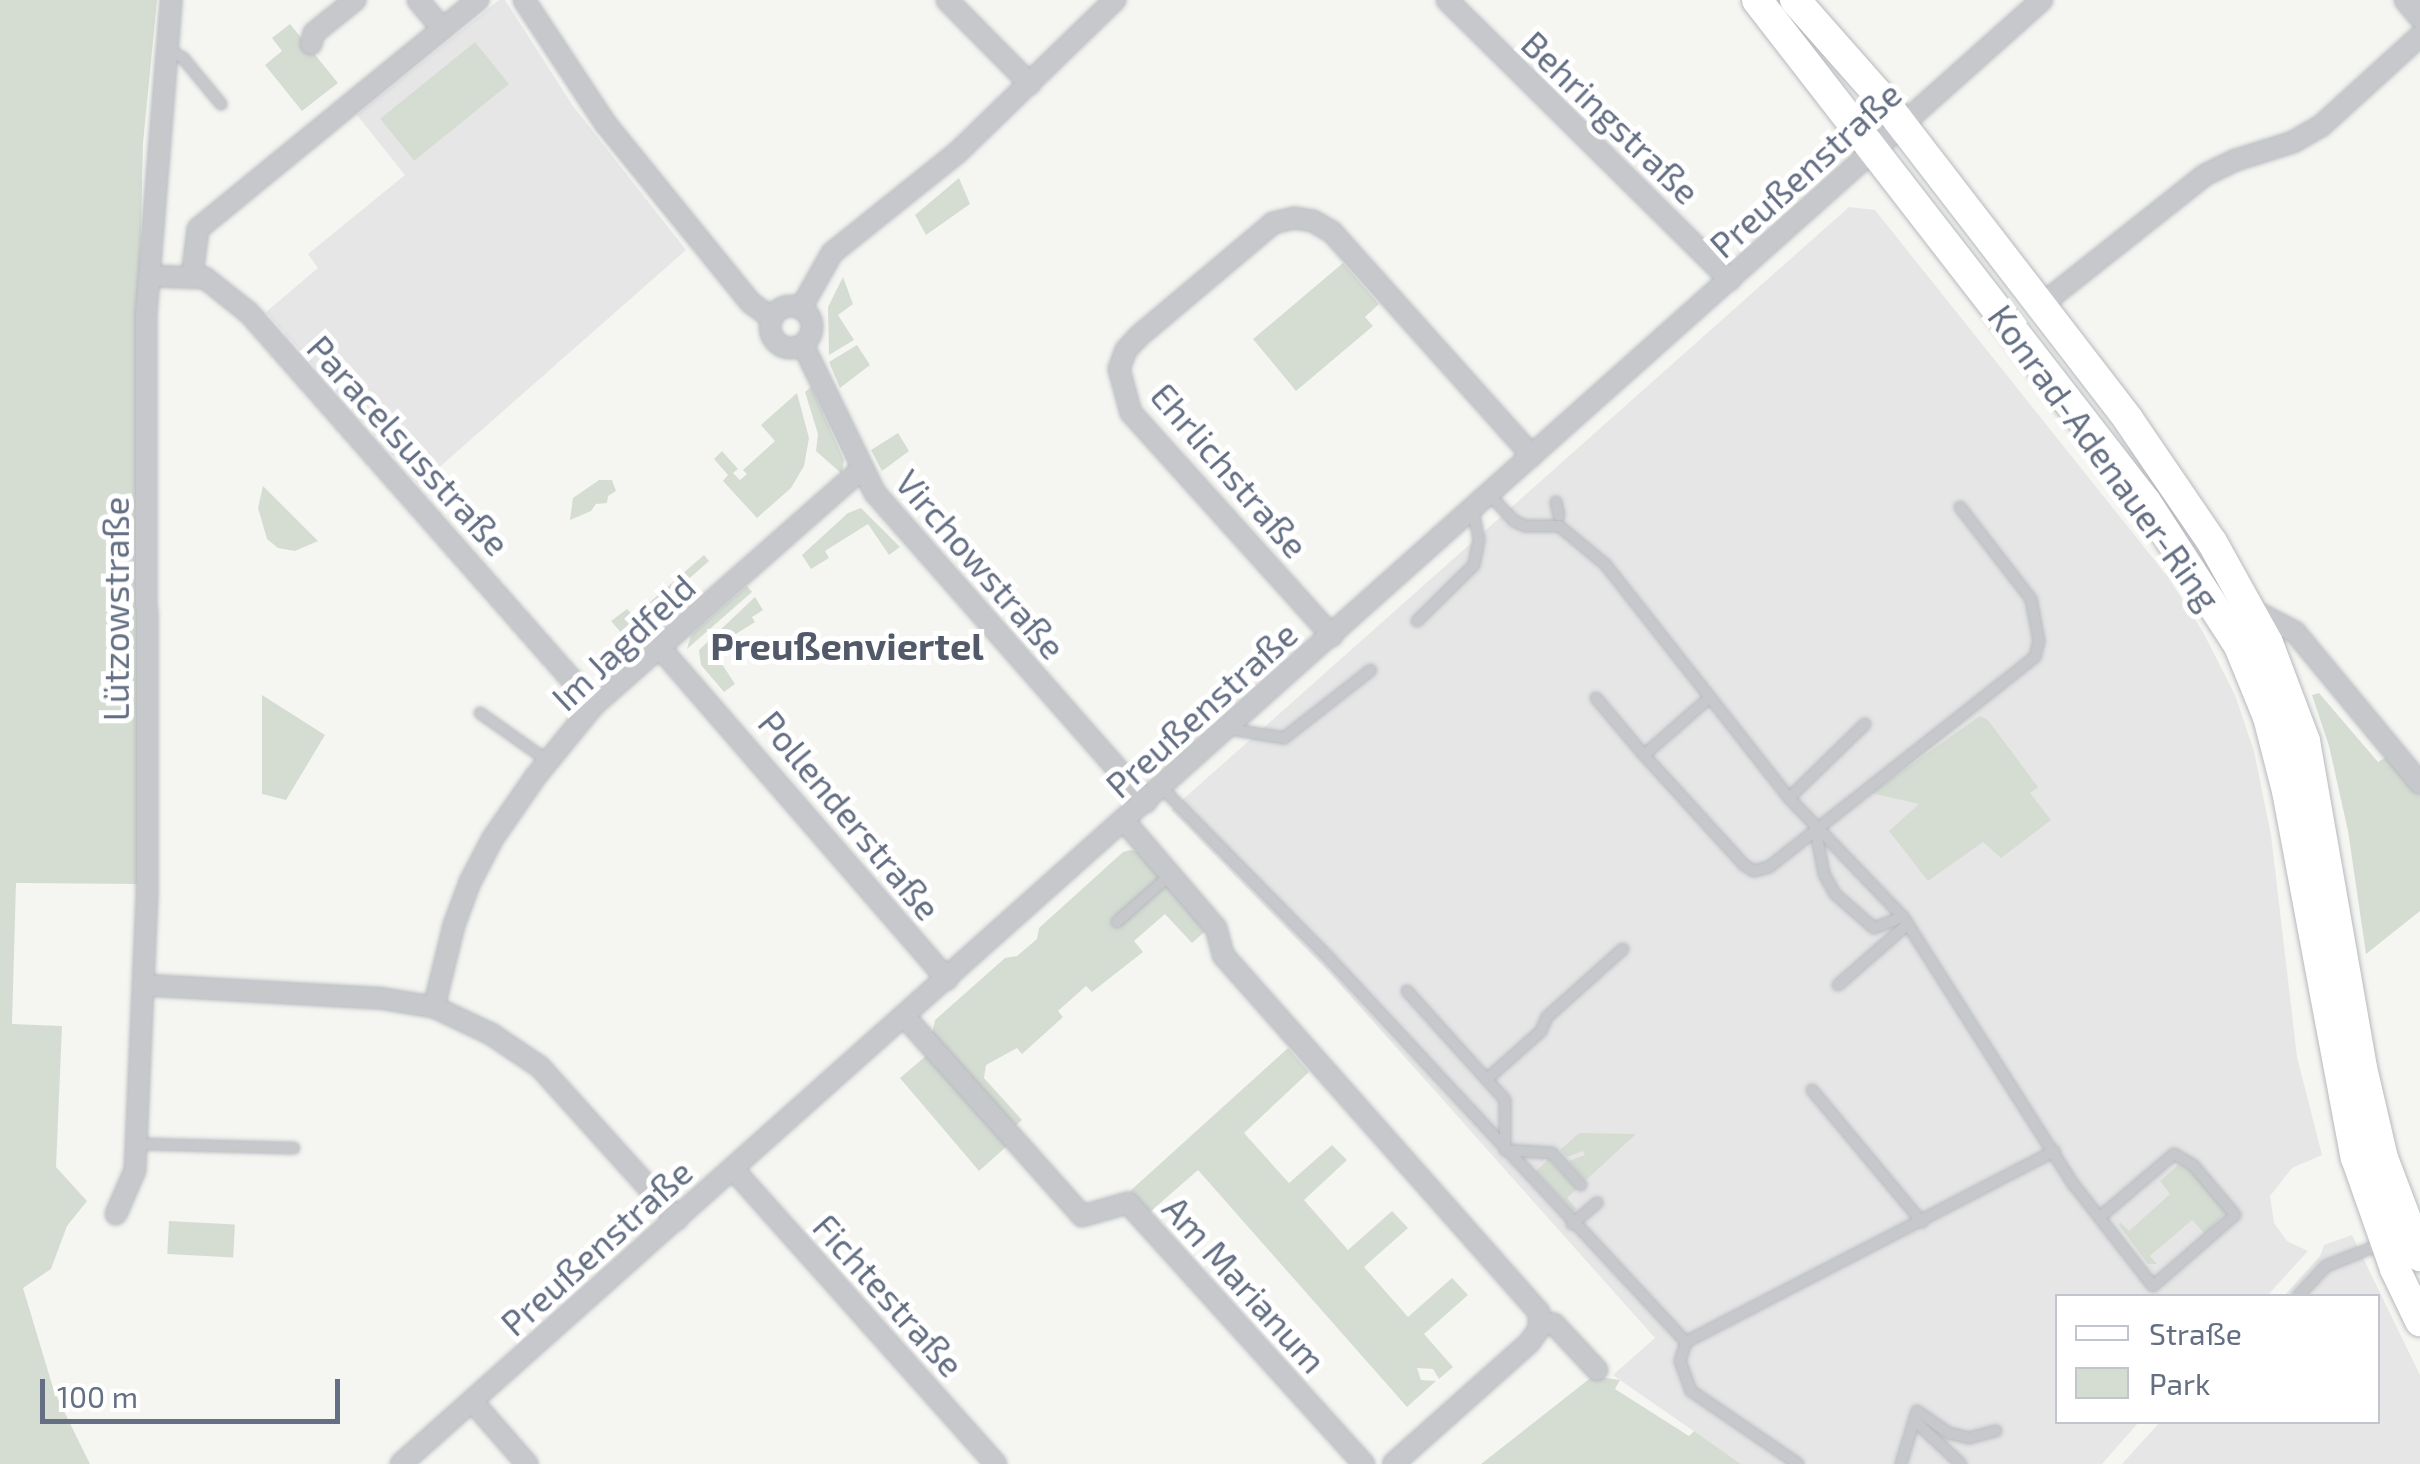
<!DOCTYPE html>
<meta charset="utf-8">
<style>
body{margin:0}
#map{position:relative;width:2420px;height:1464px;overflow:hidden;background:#f5f6f2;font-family:"Exo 2",sans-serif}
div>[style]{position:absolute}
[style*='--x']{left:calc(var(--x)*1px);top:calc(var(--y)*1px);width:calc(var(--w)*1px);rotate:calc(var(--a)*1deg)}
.built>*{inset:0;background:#e6e6e6}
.green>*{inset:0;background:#d5ddd3;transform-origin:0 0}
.roads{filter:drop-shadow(0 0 2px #b6b9be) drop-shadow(0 0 2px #b6b9be)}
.lane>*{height:10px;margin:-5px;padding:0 5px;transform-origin:5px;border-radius:5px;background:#c6c8cc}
.street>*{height:20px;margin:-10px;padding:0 10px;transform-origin:10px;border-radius:10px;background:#c6c8cc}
.street>.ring{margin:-10px;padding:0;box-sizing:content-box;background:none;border:20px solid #c6c8cc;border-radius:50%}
.primary>*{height:30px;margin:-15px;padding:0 15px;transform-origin:15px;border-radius:15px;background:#fff}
span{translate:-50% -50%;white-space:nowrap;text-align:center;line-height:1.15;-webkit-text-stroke:10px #fff;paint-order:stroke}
.street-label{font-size:35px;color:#646f84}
.neighbourhood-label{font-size:38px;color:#525a69;font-weight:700}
.legend{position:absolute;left:2055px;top:1294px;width:325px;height:130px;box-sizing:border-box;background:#fff;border:2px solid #c1c5ce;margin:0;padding:12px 18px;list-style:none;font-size:30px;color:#646f84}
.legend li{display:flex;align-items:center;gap:20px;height:50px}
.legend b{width:50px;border:2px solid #c1c5ce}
.scale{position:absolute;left:40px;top:1379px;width:300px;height:45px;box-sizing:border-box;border:5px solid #646f84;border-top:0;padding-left:12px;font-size:30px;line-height:35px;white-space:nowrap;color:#646f84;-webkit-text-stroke:8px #fff;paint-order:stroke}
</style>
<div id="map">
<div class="built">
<i style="clip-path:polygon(499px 0,505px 0,573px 106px,686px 250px,419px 485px,266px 312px,318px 268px,308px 254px,405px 175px,357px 115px)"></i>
<i style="clip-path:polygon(1849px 207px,1875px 210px,2168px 577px,2203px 632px,2235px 695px,2254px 751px,2271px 835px,2297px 1057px,2322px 1155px,2292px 1168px,2270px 1196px,2274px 1223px,2287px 1241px,2308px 1251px,2267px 1296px,2058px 1296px,2058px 1422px,2139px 1422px,2102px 1464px,1741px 1464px,1620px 1380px,1613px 1375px,1655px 1338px,1329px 972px,1171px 810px)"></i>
<i style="clip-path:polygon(2352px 1235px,2420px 1375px,2420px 1464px,2122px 1464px,2160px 1422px,2378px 1422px,2378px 1296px,2284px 1296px,2320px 1256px,2324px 1245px)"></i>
</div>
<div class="green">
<i style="clip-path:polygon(0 0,157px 0,143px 143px,139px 316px,140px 884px,16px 883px,12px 1024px,62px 1026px,56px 1167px,87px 1201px,67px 1226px,51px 1269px,23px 1288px,54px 1391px,90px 1464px,0 1464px)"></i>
<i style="clip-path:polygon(290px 24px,338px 83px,302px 111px,265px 65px,282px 51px,272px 38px)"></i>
<i style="left:475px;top:42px;width:54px;height:122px;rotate:51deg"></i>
<i style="clip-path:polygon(959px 178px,970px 204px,926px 235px,915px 215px)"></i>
<i style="clip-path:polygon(1343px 263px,1379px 304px,1365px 317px,1373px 326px,1296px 391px,1253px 339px)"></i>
<i style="clip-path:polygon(843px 277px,853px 304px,838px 315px,854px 340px,829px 355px,828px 307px)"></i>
<i style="clip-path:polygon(857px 345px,870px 365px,840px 388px,829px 362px)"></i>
<i style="clip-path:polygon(811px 387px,844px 460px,842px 474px,816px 451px,818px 434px,805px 392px)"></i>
<i style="clip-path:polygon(797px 393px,809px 438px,804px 466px,791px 488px,757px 518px,723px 481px,728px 475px,714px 459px,722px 451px,738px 469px,733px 473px,740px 480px,747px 474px,743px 470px,775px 441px,761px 425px)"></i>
<i style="clip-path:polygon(898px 433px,909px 451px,882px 471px,871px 450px)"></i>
<i style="clip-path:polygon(599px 480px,612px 480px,616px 491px,608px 496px,607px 503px,596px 504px,591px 511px,570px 520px,573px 498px)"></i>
<i style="clip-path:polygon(263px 486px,318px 541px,295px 551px,278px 548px,267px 539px,258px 508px)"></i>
<i style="clip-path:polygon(861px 508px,900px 547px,889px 555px,868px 524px,825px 551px,829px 558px,811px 569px,802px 555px,848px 513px)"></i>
<i style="clip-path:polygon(704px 555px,709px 561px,624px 636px,611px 621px,627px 609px,634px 616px)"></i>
<i style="clip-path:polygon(747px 586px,752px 592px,687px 649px,691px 635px)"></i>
<i style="clip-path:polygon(755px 597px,763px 610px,752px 617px,755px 622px,712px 649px,735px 684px,724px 692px,701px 665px,699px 650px)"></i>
<i style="clip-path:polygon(2319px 693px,2378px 762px,2388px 756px,2420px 794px,2420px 911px,2366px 954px,2348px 831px,2329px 746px,2312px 695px)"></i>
<i style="clip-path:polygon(262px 695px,325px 735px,286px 800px,262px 794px)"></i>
<i style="clip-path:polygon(1980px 716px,1988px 720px,2038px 787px,2030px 793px,2051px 820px,2001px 858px,1983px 842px,1928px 881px,1889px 831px,1919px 804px,1871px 793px)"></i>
<i style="clip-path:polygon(1131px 850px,1138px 852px,1209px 928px,1192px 943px,1165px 914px,1134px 941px,1143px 952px,1092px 992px,1086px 986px,1058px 1011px,1063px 1017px,1022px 1054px,1017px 1048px,986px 1065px,984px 1078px,1022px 1120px,1001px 1138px,1007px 1146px,979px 1171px,900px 1078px,927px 1055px,935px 1020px,1005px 958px,1017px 956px,1037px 939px,1039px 928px,1123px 852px)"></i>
<i style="clip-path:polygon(1288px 1048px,1309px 1072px,1244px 1133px,1289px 1183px,1332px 1145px,1347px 1160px,1304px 1200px,1348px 1250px,1392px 1211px,1408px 1228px,1364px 1267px,1408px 1317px,1452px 1278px,1468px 1295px,1424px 1334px,1453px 1367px,1439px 1379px,1433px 1369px,1417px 1368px,1421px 1380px,1436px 1381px,1407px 1407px,1198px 1170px,1150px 1212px,1130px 1191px)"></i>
<i style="clip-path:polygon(1579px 1133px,1636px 1134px,1586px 1180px,1569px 1161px,1585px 1155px,1583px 1151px,1567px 1157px,1560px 1150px)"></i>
<i style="clip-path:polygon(1549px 1159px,1577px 1189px,1567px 1198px,1577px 1209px,1573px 1211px,1536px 1171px)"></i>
<i style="clip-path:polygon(2179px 1164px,2190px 1169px,2226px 1211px,2205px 1234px,2192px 1220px,2150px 1256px,2157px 1264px,2148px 1264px,2119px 1225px,2120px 1222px,2129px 1231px,2170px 1194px,2160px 1181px)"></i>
<i style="left:169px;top:1221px;width:66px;height:33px;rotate:3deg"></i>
<i style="clip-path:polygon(1593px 1376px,1620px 1380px,1615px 1389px,1689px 1436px,1694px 1431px,1741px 1464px,1481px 1464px)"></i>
</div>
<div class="roads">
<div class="lane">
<i style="--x:165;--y:48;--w:21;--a:29"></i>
<i style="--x:183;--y:58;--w:60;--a:50.4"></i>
<i style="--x:1489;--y:494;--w:37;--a:47"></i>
<i style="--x:1514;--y:521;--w:12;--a:24"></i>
<i style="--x:1525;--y:526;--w:34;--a:0"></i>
<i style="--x:1559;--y:526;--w:60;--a:39.6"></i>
<i style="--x:1605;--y:564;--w:298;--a:51.8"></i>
<i style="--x:1789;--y:798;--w:165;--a:46.2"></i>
<i style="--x:1903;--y:917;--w:318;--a:57.5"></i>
<i style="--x:2074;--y:1185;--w:128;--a:52"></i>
<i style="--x:2153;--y:1286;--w:108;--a:-40.9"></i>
<i style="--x:2235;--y:1215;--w:65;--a:-130"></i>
<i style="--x:2193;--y:1165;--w:22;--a:-150"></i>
<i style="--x:2174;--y:1154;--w:97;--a:139.6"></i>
<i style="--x:1556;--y:502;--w:14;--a:78"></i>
<i style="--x:1417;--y:621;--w:80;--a:-44.5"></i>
<i style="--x:1474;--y:565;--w:25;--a:-79"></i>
<i style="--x:1479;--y:540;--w:32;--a:-101"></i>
<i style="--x:1596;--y:698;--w:75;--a:49.9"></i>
<i style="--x:1708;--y:699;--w:85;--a:138.8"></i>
<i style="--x:1644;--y:755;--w:149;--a:47.7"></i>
<i style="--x:1744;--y:865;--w:12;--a:31"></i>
<i style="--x:1754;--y:871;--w:16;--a:-15"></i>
<i style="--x:1769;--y:867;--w:339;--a:-38.3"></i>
<i style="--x:2035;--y:657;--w:16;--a:-76"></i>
<i style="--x:2039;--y:641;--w:43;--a:-100.8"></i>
<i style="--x:2031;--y:599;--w:116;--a:-127.7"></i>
<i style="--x:480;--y:713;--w:83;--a:35.2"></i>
<i style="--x:1229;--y:729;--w:56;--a:9.3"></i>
<i style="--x:1284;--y:738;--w:110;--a:-38"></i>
<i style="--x:1162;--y:788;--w:238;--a:45.5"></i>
<i style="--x:1329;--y:958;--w:524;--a:47.09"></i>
<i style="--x:1789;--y:798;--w:106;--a:-44.2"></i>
<i style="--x:1815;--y:827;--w:48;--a:79.2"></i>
<i style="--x:1824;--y:874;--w:23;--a:61"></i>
<i style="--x:1835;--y:894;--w:52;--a:41.1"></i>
<i style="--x:1874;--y:928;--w:31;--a:-21"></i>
<i style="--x:1117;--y:922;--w:71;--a:-41.6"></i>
<i style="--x:1838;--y:985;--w:93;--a:-41.1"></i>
<i style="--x:1407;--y:991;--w:147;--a:48"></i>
<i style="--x:1505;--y:1100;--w:50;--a:90"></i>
<i style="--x:1505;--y:1150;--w:47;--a:3.7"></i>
<i style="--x:1552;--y:1153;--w:43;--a:47.8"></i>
<i style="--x:1487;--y:1079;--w:72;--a:-41.6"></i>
<i style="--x:1541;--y:1031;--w:15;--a:-67"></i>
<i style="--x:1547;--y:1017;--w:102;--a:-41.8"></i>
<i style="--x:1812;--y:1090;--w:172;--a:50.2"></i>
<i style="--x:136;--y:1144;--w:158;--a:1.5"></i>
<i style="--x:1572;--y:1224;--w:33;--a:-40"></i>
<i style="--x:2298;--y:1296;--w:41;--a:-47"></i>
<i style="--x:2326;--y:1266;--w:62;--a:-21.6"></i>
<i style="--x:1915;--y:1421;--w:63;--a:43.1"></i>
<i style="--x:1798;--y:1464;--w:130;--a:-145.7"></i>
<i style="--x:1691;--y:1391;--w:32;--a:-110"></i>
<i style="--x:1680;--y:1361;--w:20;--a:-72"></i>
<i style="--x:1686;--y:1342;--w:415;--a:-27.4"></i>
<i style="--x:1901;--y:1464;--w:55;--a:-73.2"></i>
<i style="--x:1917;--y:1411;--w:39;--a:35"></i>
<i style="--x:1949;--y:1433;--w:21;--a:14"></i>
<i style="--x:1969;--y:1438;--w:28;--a:-15"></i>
</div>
<div class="street">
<i style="--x:418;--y:0;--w:38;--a:50"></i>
<i style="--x:524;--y:0;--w:147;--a:56.6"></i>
<i style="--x:605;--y:123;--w:232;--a:51"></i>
<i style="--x:751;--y:303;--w:26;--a:36"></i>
<i style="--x:947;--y:0;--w:118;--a:45.3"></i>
<i style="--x:1447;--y:0;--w:398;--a:44.7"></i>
<i style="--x:2405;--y:0;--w:23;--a:50"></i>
<i style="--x:311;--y:44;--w:11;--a:-75"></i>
<i style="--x:314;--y:33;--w:53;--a:-38.8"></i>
<i style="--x:149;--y:276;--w:56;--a:2"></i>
<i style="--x:205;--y:278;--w:56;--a:38.5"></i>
<i style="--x:249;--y:313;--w:522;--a:48.65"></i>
<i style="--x:192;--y:276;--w:47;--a:-82.7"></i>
<i style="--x:198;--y:229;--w:362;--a:-39.3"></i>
<i style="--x:2041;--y:305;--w:209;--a:-38.4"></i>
<i style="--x:2205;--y:175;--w:34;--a:-26"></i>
<i style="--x:2236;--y:160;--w:60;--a:-17.5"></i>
<i style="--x:2293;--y:142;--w:32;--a:-30"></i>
<i style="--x:2321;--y:126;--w:134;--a:-42.3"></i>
<i class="ring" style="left:770px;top:306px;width:22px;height:22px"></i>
<i style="--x:801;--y:308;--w:63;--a:-60.6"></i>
<i style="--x:832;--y:253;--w:161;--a:-38.7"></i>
<i style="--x:958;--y:152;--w:219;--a:-44.1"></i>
<i style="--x:803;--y:345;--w:165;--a:64.1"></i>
<i style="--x:875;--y:493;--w:411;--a:48.7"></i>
<i style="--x:2249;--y:608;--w:52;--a:27.6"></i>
<i style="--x:2295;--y:632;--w:196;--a:50.4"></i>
<i style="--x:1332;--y:636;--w:300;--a:-132"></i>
<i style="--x:1131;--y:413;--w:46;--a:-105.3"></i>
<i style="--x:1119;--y:369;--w:20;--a:-70"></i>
<i style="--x:1126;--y:350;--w:19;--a:-47"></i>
<i style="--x:1139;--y:336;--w:175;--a:-40.1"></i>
<i style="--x:1273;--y:223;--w:22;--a:-13"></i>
<i style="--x:1294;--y:218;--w:19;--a:9"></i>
<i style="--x:1313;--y:221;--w:22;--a:30"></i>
<i style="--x:1332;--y:232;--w:300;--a:48.2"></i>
<i style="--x:661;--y:649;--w:437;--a:49.1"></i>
<i style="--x:1125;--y:822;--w:140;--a:49.4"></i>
<i style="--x:1216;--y:928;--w:28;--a:75"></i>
<i style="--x:1223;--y:955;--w:477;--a:48.5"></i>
<i style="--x:1539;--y:1312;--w:17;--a:90"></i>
<i style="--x:1539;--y:1329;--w:16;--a:125"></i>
<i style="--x:1530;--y:1342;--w:183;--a:138.3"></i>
<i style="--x:143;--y:985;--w:236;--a:3.2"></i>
<i style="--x:379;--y:998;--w:56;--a:9.3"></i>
<i style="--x:434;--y:1007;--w:63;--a:25.3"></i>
<i style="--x:491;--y:1034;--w:59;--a:34"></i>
<i style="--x:540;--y:1067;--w:205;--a:48"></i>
<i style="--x:434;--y:1007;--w:84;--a:-76.3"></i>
<i style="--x:454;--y:925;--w:46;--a:-69.6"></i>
<i style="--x:470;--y:882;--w:50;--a:-62.4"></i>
<i style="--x:493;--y:838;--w:75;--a:-55.3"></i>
<i style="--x:536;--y:776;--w:92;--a:-50.8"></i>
<i style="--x:594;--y:705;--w:356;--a:-41.4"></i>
<i style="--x:905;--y:1017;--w:266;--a:48.3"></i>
<i style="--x:1082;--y:1216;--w:48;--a:-15.8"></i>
<i style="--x:1128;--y:1203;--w:352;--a:47.9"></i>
<i style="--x:733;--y:1169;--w:395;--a:48.3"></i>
<i style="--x:116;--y:1214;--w:48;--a:-66.6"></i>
<i style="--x:135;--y:1170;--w:276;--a:-87.5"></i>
<i style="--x:147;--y:894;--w:580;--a:-90.1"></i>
<i style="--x:146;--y:314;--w:315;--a:-85.4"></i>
<i style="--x:1540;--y:1322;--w:14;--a:8"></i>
<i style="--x:1554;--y:1324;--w:63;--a:46.9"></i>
<i style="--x:472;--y:1401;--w:84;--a:48.9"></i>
<i style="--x:401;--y:1464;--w:2199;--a:-41.74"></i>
</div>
<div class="primary">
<i style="--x:1757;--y:0;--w:635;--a:52.23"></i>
<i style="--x:2146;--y:502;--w:171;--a:57.1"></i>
<i style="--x:2239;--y:646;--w:77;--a:67.8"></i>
<i style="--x:2268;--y:717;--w:76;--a:75.6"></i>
<i style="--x:2287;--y:791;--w:373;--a:79.4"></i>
<i style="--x:2356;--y:1158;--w:118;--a:70.6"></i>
<i style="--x:2395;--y:1269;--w:58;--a:64.3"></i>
<i style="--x:1795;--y:0;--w:125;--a:48.6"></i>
<i style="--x:1878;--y:94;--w:410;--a:52.4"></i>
<i style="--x:2128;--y:419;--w:149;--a:55.7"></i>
<i style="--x:2212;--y:542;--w:115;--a:61"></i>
<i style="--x:2268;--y:643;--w:105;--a:69.3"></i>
<i style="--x:2305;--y:741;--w:332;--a:80.1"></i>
<i style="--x:2362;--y:1068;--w:92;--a:76.9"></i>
<i style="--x:2383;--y:1158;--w:105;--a:69.3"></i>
</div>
</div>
<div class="street-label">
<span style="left:1611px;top:117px;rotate:44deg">Behringstraße</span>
<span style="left:1805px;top:169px;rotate:-42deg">Preußenstraße</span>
<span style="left:409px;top:445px;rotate:48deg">Paracelsusstraße</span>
<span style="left:2105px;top:457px;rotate:54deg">Konrad-Adenauer-Ring</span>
<span style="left:1230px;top:470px;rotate:49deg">Ehrlichstraße</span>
<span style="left:981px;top:564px;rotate:49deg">Virchowstraße</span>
<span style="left:115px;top:609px;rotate:-90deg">Lützowstraße</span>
<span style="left:623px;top:642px;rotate:-43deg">Im Jagdfeld</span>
<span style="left:1201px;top:709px;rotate:-42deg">Preußenstraße</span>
<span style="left:850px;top:815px;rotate:50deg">Pollenderstraße</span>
<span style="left:596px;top:1247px;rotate:-42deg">Preußenstraße</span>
<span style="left:1245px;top:1284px;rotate:48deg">Am Marianum</span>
<span style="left:889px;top:1295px;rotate:48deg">Fichtestraße</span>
</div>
<div class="neighbourhood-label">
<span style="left:847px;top:646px">Preußenviertel</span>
</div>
<ul class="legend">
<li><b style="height:12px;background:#fff"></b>Straße</li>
<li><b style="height:28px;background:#d5ddd3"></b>Park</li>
</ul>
<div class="scale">100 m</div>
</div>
